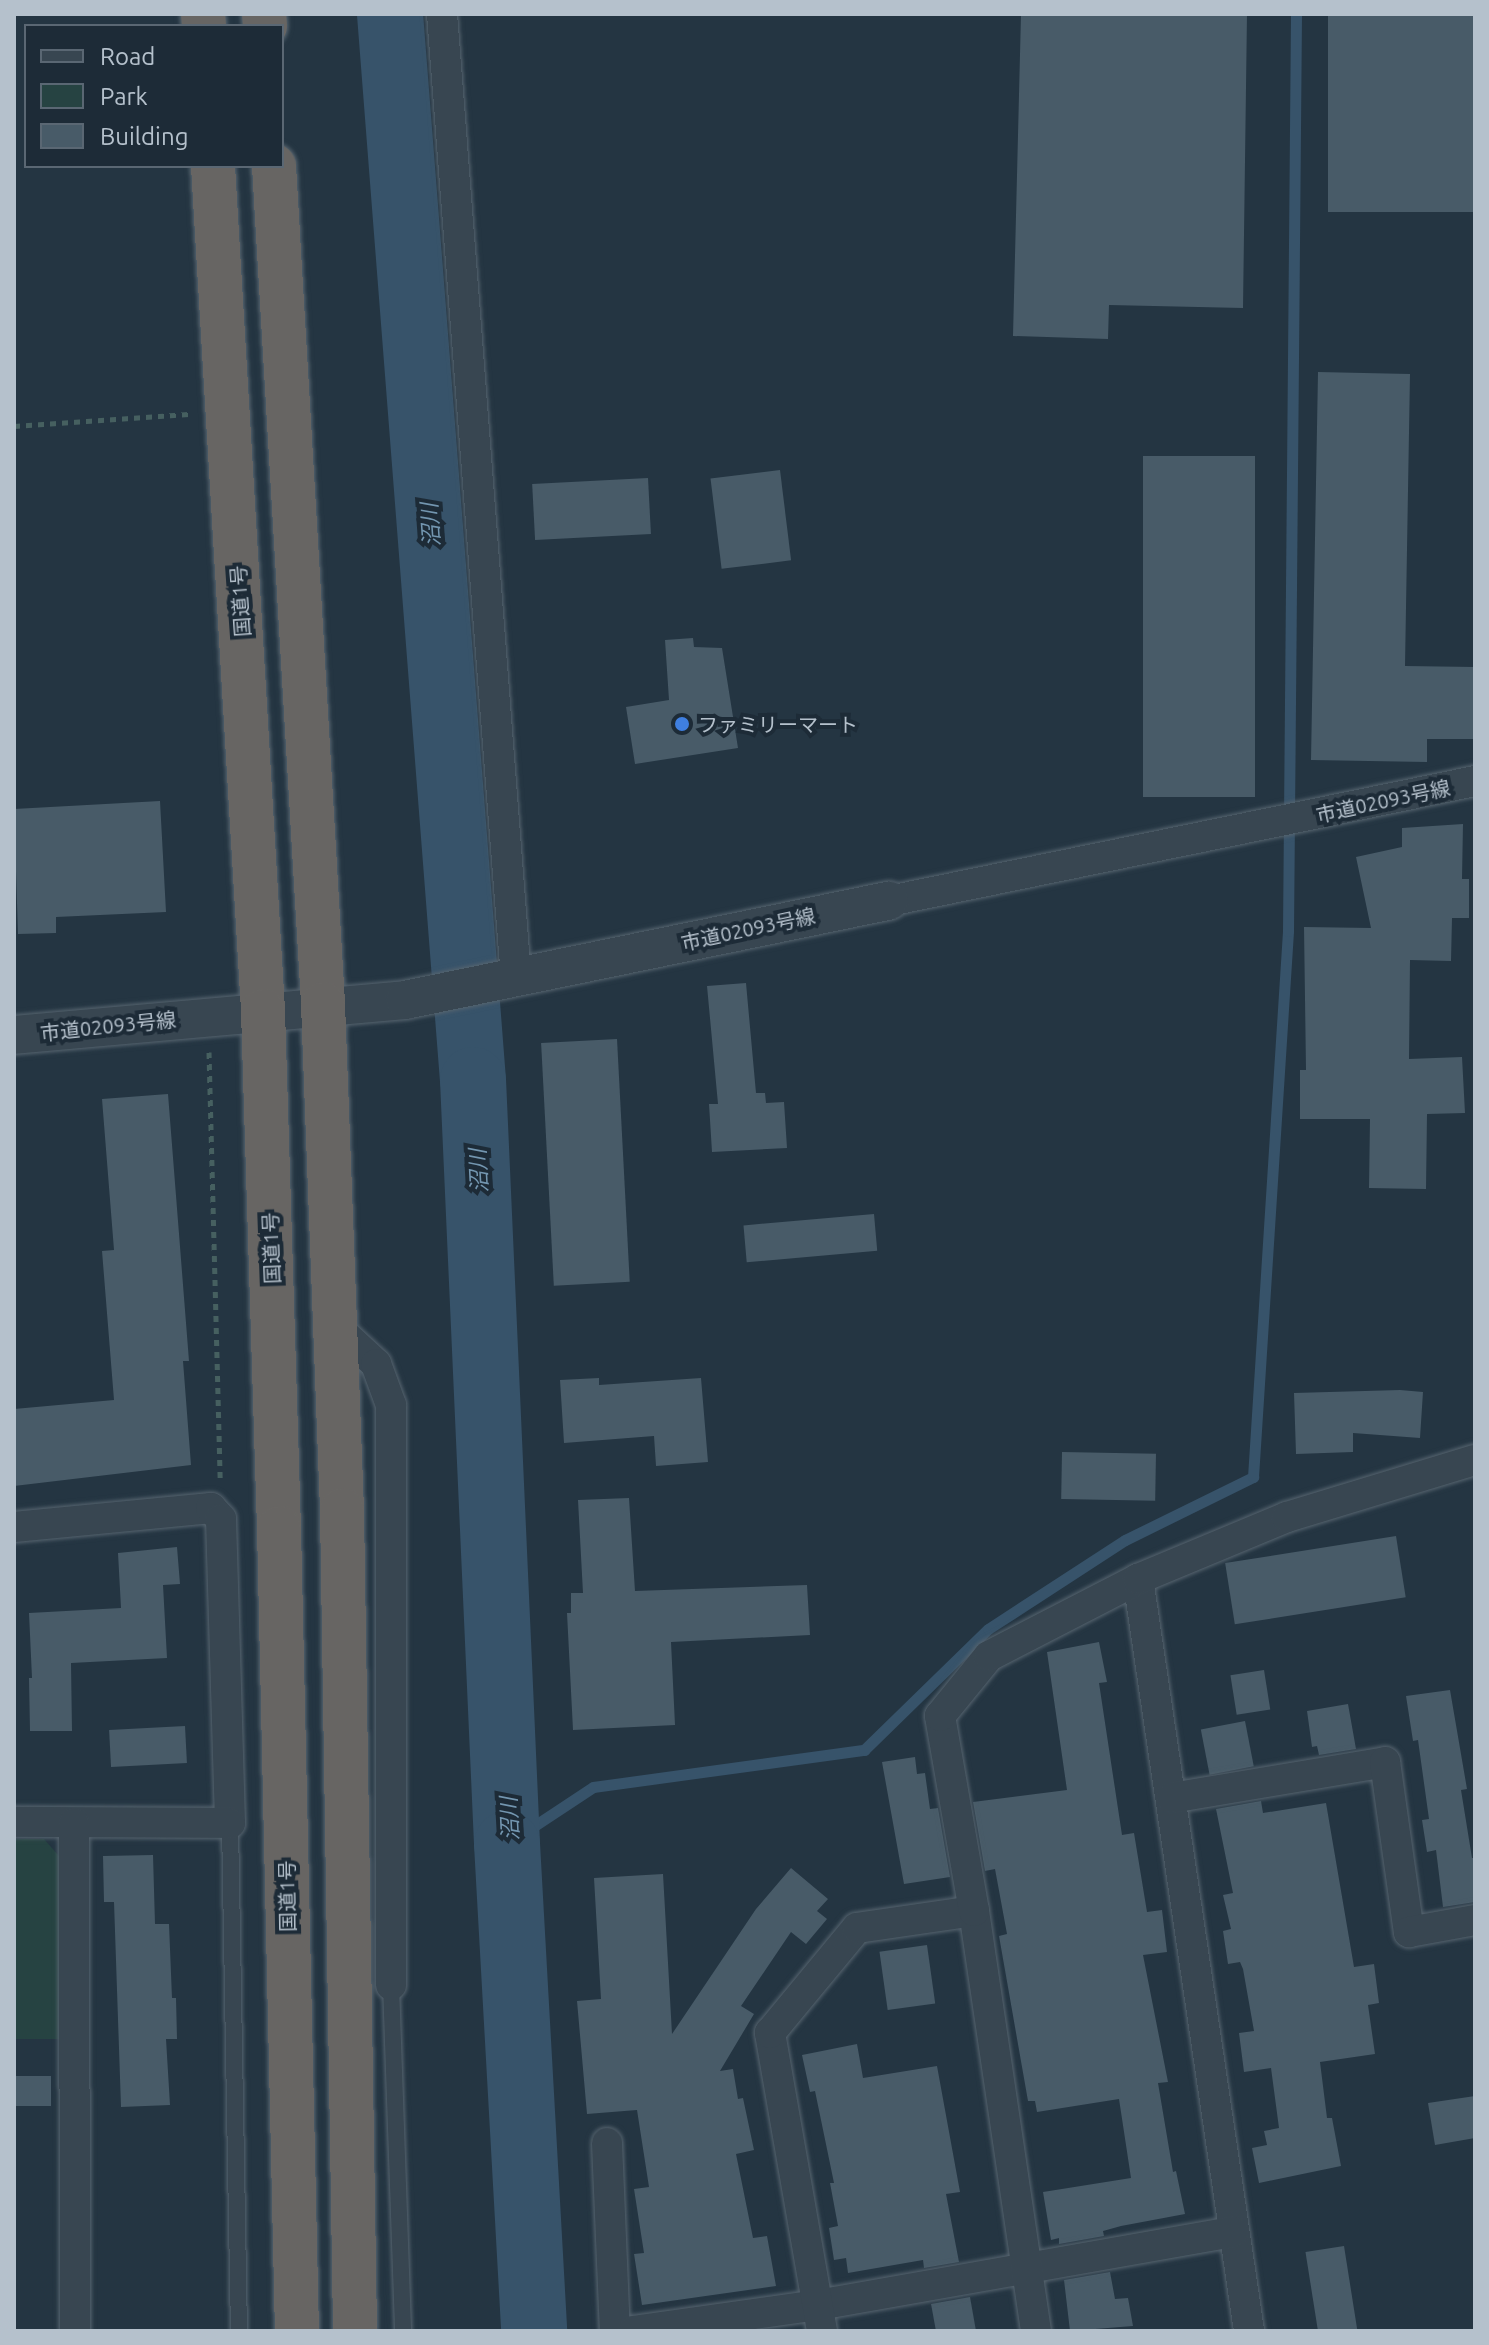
<!DOCTYPE html>
<meta charset="utf-8">
<style>
body{margin:0}
#map{position:relative;width:1489px;height:2345px;overflow:hidden;background:#243542;font-family:Ubuntu,"Noto Sans JP",sans-serif}
div>[style]{position:absolute}
[style*='--x']{left:calc(var(--x)*1px);top:calc(var(--y)*1px);width:calc(var(--w)*1px);rotate:calc(var(--a)*1deg)}
.green>*{inset:0;background:#264342}
.stream>*{height:11px;margin:-5.5px;padding:0 5.5px;transform-origin:5.5px;border-radius:5.5px;background:#37536a}
.river>*{height:66px;margin:-33px;padding:0 33px;transform-origin:33px;border-radius:33px;background:#37536a}
.building>*{inset:0;background:#485b68;transform-origin:0 0}
.path>*{height:5px;margin-top:-2.5px;transform-origin:0;background:repeating-linear-gradient(90deg,#466060 0 6px,transparent 0 12px)}
.roads{filter:drop-shadow(0 0 2px #56646f) drop-shadow(0 0 2px #56646f)}
.service>*{height:16px;margin:-8px;padding:0 8px;transform-origin:8px;border-radius:8px;background:#384651}
.minor>*{height:30px;margin:-15px;padding:0 15px;transform-origin:15px;border-radius:15px;background:#384651}
.tertiary>*{height:38px;margin:-19px;padding:0 19px;transform-origin:19px;border-radius:19px;background:#384651}
.trunk>*{height:44px;margin:-22px;padding:0 22px;transform-origin:22px;border-radius:22px;background:#676563}
.dots>*{width:22px;height:22px;translate:-50% -50%;box-sizing:border-box;border:4px solid #1d2b37;border-radius:50%}
span{translate:-50% -50%;white-space:nowrap;text-align:center;line-height:1.15;-webkit-text-stroke:8px #1d2b37;paint-order:stroke}
.street-label{font-size:20px;color:#b5c1cc}
.poi-label{font-size:20px;color:#b5c1cc}
.left{translate:0 -50%;text-align:left}
.water-label{font-size:22px;color:#7396b0;font-style:italic}
.frame{position:absolute;inset:0;border:16px solid #b5c1cc;pointer-events:none}
.legend{position:absolute;left:24px;top:24px;width:260px;height:144px;box-sizing:border-box;background:#1d2b37;border:2px solid #5a6773;margin:0;padding:10px 14px;list-style:none;font-size:24px;color:#b5c1cc}
.legend li{display:flex;align-items:center;gap:16px;height:40px}
.legend b{width:40px;border:2px solid #5a6773}
</style>
<div id="map">
<div class="green">
<i style="clip-path:polygon(14px 1839px,44px 1839px,59px 1856px,60px 2039px,14px 2039px)"></i>
</div>
<div class="stream">
<i style="--x:507;--y:1844;--w:103;--a:-33.5"></i>
<i style="--x:593;--y:1787;--w:274;--a:-7.8"></i>
<i style="--x:864;--y:1750;--w:173;--a:-44.3"></i>
<i style="--x:988;--y:1629;--w:163;--a:-33"></i>
<i style="--x:1125;--y:1540;--w:143;--a:-26.2"></i>
<i style="--x:1253;--y:1477;--w:547;--a:-86.33"></i>
<i style="--x:1288;--y:931;--w:917;--a:-89.5"></i>
</div>
<div class="river">
<i style="--x:390;--y:14;--w:1069;--a:85.55"></i>
<i style="--x:473;--y:1080;--w:765;--a:87.45"></i>
<i style="--x:507;--y:1844;--w:488;--a:86.8"></i>
</div>
<div class="building">
<i style="clip-path:polygon(1021px 14px,1247px 14px,1243px 308px,1109px 305px,1108px 339px,1013px 336px)"></i>
<i style="left:1328px;top:14px;width:147px;height:198px"></i>
<i style="clip-path:polygon(1318px 372px,1410px 374px,1405px 666px,1475px 667px,1475px 739px,1427px 739px,1427px 762px,1311px 760px)"></i>
<i style="left:1143px;top:456px;width:112px;height:341px"></i>
<i style="left:780px;top:470px;width:91px;height:70px;rotate:83deg"></i>
<i style="left:648px;top:478px;width:56px;height:116px;rotate:87deg"></i>
<i style="clip-path:polygon(693px 638px,694px 647px,722px 648px,738px 748px,635px 764px,626px 707px,669px 700px,665px 640px)"></i>
<i style="clip-path:polygon(160px 801px,166px 912px,56px 917px,56px 933px,18px 934px,14px 809px)"></i>
<i style="clip-path:polygon(1463px 824px,1462px 879px,1469px 879px,1469px 918px,1452px 918px,1451px 961px,1410px 960px,1409px 1059px,1462px 1057px,1465px 1113px,1427px 1114px,1426px 1189px,1369px 1188px,1370px 1119px,1300px 1119px,1300px 1070px,1306px 1070px,1304px 927px,1371px 928px,1356px 857px,1402px 847px,1402px 828px)"></i>
<i style="clip-path:polygon(746px 983px,756px 1093px,765px 1093px,766px 1103px,784px 1102px,787px 1148px,712px 1152px,709px 1104px,718px 1104px,707px 986px)"></i>
<i style="left:617px;top:1039px;width:243px;height:76px;rotate:87deg"></i>
<i style="clip-path:polygon(168px 1094px,189px 1361px,183px 1361px,191px 1465px,14px 1486px,14px 1409px,114px 1400px,102px 1251px,114px 1250px,102px 1099px)"></i>
<i style="left:874px;top:1214px;width:37px;height:131px;rotate:85deg"></i>
<i style="clip-path:polygon(599px 1378px,599px 1385px,701px 1378px,708px 1462px,656px 1466px,654px 1436px,564px 1443px,560px 1380px)"></i>
<i style="clip-path:polygon(1400px 1390px,1423px 1392px,1420px 1438px,1353px 1433px,1353px 1452px,1296px 1454px,1294px 1393px)"></i>
<i style="left:1062px;top:1452px;width:94px;height:47px;rotate:1deg"></i>
<i style="clip-path:polygon(629px 1498px,635px 1591px,807px 1585px,810px 1635px,671px 1642px,675px 1725px,573px 1730px,567px 1613px,571px 1613px,571px 1593px,583px 1593px,578px 1500px)"></i>
<i style="left:1396px;top:1536px;width:62px;height:173px;rotate:81deg"></i>
<i style="clip-path:polygon(177px 1547px,180px 1584px,163px 1585px,167px 1658px,71px 1663px,72px 1731px,30px 1731px,29px 1678px,32px 1678px,29px 1613px,121px 1608px,118px 1553px)"></i>
<i style="clip-path:polygon(1099px 1642px,1107px 1682px,1099px 1683px,1122px 1835px,1134px 1833px,1147px 1912px,1162px 1910px,1167px 1952px,1143px 1955px,1168px 2082px,1158px 2083px,1173px 2172px,1176px 2171px,1185px 2214px,1121px 2226px,1103px 2231px,1104px 2236px,1059px 2244px,1059px 2238px,1051px 2240px,1043px 2192px,1131px 2178px,1119px 2099px,1037px 2112px,1035px 2101px,1028px 2101px,999px 1936px,1007px 1934px,995px 1869px,985px 1871px,973px 1802px,1067px 1790px,1047px 1652px)"></i>
<i style="left:1264px;top:1670px;width:40px;height:34px;rotate:81deg"></i>
<i style="clip-path:polygon(1450px 1690px,1467px 1789px,1461px 1790px,1472px 1858px,1475px 1858px,1475px 1902px,1443px 1907px,1436px 1850px,1427px 1852px,1422px 1820px,1429px 1819px,1418px 1740px,1413px 1741px,1406px 1696px)"></i>
<i style="clip-path:polygon(1348px 1704px,1356px 1749px,1319px 1755px,1317px 1746px,1312px 1747px,1307px 1711px)"></i>
<i style="left:1245px;top:1721px;width:46px;height:45px;rotate:79deg"></i>
<i style="left:185px;top:1726px;width:37px;height:76px;rotate:87deg"></i>
<i style="clip-path:polygon(915px 1757px,917px 1774px,925px 1773px,930px 1809px,938px 1808px,950px 1877px,904px 1884px,882px 1762px)"></i>
<i style="clip-path:polygon(1261px 1801px,1263px 1813px,1326px 1803px,1354px 1967px,1374px 1964px,1379px 2003px,1368px 2005px,1375px 2054px,1320px 2062px,1327px 2118px,1332px 2118px,1341px 2166px,1259px 2183px,1252px 2148px,1267px 2145px,1264px 2131px,1279px 2128px,1271px 2068px,1244px 2072px,1239px 2033px,1254px 2031px,1243px 1969px,1240px 1962px,1228px 1964px,1223px 1931px,1231px 1929px,1223px 1895px,1233px 1893px,1216px 1809px)"></i>
<i style="clip-path:polygon(153px 1855px,155px 1924px,169px 1924px,172px 1998px,176px 1998px,177px 2039px,166px 2039px,170px 2105px,121px 2107px,114px 1902px,104px 1902px,103px 1856px)"></i>
<i style="clip-path:polygon(791px 1868px,828px 1899px,817px 1911px,827px 1919px,806px 1944px,791px 1932px,741px 2006px,754px 2014px,720px 2071px,733px 2069px,738px 2099px,743px 2098px,754px 2150px,736px 2154px,753px 2238px,767px 2236px,776px 2286px,642px 2305px,634px 2254px,644px 2253px,634px 2189px,649px 2187px,637px 2110px,587px 2114px,577px 2001px,601px 1999px,594px 1878px,663px 1874px,672px 2034px,756px 1909px)"></i>
<i style="left:927px;top:1945px;width:59px;height:48px;rotate:82deg"></i>
<i style="clip-path:polygon(857px 2044px,863px 2078px,937px 2066px,960px 2192px,946px 2194px,959px 2262px,924px 2268px,923px 2260px,848px 2273px,846px 2258px,834px 2260px,829px 2228px,838px 2226px,830px 2183px,834px 2183px,815px 2091px,810px 2092px,802px 2055px)"></i>
<i style="left:14px;top:2076px;width:37px;height:30px"></i>
<i style="clip-path:polygon(1475px 2096px,1475px 2138px,1435px 2145px,1428px 2103px)"></i>
<i style="left:1344px;top:2246px;width:86px;height:39px;rotate:81deg"></i>
<i style="clip-path:polygon(1110px 2272px,1115px 2299px,1128px 2298px,1133px 2326px,1070px 2331px,1064px 2280px)"></i>
<i style="clip-path:polygon(970px 2297px,976px 2331px,936px 2331px,931px 2304px)"></i>
</div>
<div class="path">
<i style="--x:14;--y:426;--w:175;--a:-3.9"></i>
<i style="--x:209;--y:1052;--w:426;--a:88.5"></i>
</div>
<div class="roads">
<div class="service">
<i style="--x:230;--y:1823;--w:508;--a:88.99"></i>
<i style="--x:391;--y:1985;--w:346;--a:88"></i>
</div>
<div class="minor">
<i style="--x:442;--y:14;--w:966;--a:85.61"></i>
<i style="--x:889;--y:901;--w:598;--a:-11.57"></i>
<i style="--x:335;--y:1326;--w:56;--a:42.8"></i>
<i style="--x:376;--y:1364;--w:44;--a:69.9"></i>
<i style="--x:391;--y:1405;--w:580;--a:90"></i>
<i style="--x:14;--y:1527;--w:198;--a:-5.5"></i>
<i style="--x:211;--y:1508;--w:15;--a:48"></i>
<i style="--x:221;--y:1519;--w:304;--a:88.3"></i>
<i style="--x:230;--y:1823;--w:216;--a:-179.7"></i>
<i style="--x:1138;--y:1579;--w:760;--a:81.6"></i>
<i style="--x:1171;--y:1798;--w:217;--a:-9.5"></i>
<i style="--x:1385;--y:1762;--w:172;--a:82"></i>
<i style="--x:1409;--y:1932;--w:67;--a:-10.3"></i>
<i style="--x:74;--y:1823;--w:508;--a:89.89"></i>
<i style="--x:607;--y:2143;--w:188;--a:87.6"></i>
<i style="--x:633;--y:2331;--w:187;--a:-8"></i>
<i style="--x:818;--y:2305;--w:422;--a:-10"></i>
<i style="--x:822;--y:2331;--w:303;--a:-99.9"></i>
<i style="--x:770;--y:2033;--w:136;--a:-50.4"></i>
<i style="--x:857;--y:1928;--w:118;--a:-8.3"></i>
<i style="--x:1036;--y:2331;--w:425;--a:-98.4"></i>
<i style="--x:974;--y:1911;--w:198;--a:-99.9"></i>
<i style="--x:940;--y:1716;--w:77;--a:-50.8"></i>
<i style="--x:989;--y:1656;--w:168;--a:-27.3"></i>
<i style="--x:1138;--y:1579;--w:161;--a:-22.6"></i>
<i style="--x:1287;--y:1517;--w:196;--a:-16.9"></i>
</div>
<div class="tertiary">
<i style="--x:14;--y:1035;--w:393;--a:-5.1"></i>
<i style="--x:405;--y:1000;--w:494;--a:-11.6"></i>
</div>
<div class="trunk">
<i style="--x:203;--y:14;--w:12;--a:85"></i>
<i style="--x:264;--y:14;--w:12;--a:85"></i>
<i style="--x:213;--y:166;--w:846;--a:86.61"></i>
<i style="--x:263;--y:1011;--w:517;--a:88.23"></i>
<i style="--x:279;--y:1528;--w:803;--a:88.72"></i>
<i style="--x:274;--y:166;--w:839;--a:86.65"></i>
<i style="--x:323;--y:1004;--w:506;--a:87.85"></i>
<i style="--x:342;--y:1510;--w:821;--a:89.09"></i>
</div>
</div>
<div class="dots">
<i style="left:682px;top:724px;background:#3f7fe0"></i>
</div>
<div class="street-label">
<span style="left:240px;top:601px;rotate:-94deg">国道1号</span>
<span style="left:1383px;top:801px;rotate:-12deg">市道02093号線</span>
<span style="left:748px;top:929px;rotate:-12deg">市道02093号線</span>
<span style="left:108px;top:1026px;rotate:-6deg">市道02093号線</span>
<span style="left:271px;top:1248px;rotate:-92deg">国道1号</span>
<span style="left:287px;top:1896px;rotate:-91deg">国道1号</span>
</div>
<div class="poi-label">
<span class="left" style="left:698px;top:724px">ファミリーマート</span>
</div>
<div class="water-label">
<span style="left:430px;top:525px;rotate:-94deg">沼川</span>
<span style="left:478px;top:1171px;rotate:-93deg">沼川</span>
<span style="left:509px;top:1819px;rotate:-93deg">沼川</span>
</div>
<div class="frame"></div>
<ul class="legend">
<li><b style="height:10px;background:#384651"></b>Road</li>
<li><b style="height:22px;background:#264342"></b>Park</li>
<li><b style="height:22px;background:#485b68"></b>Building</li>
</ul>
</div>
